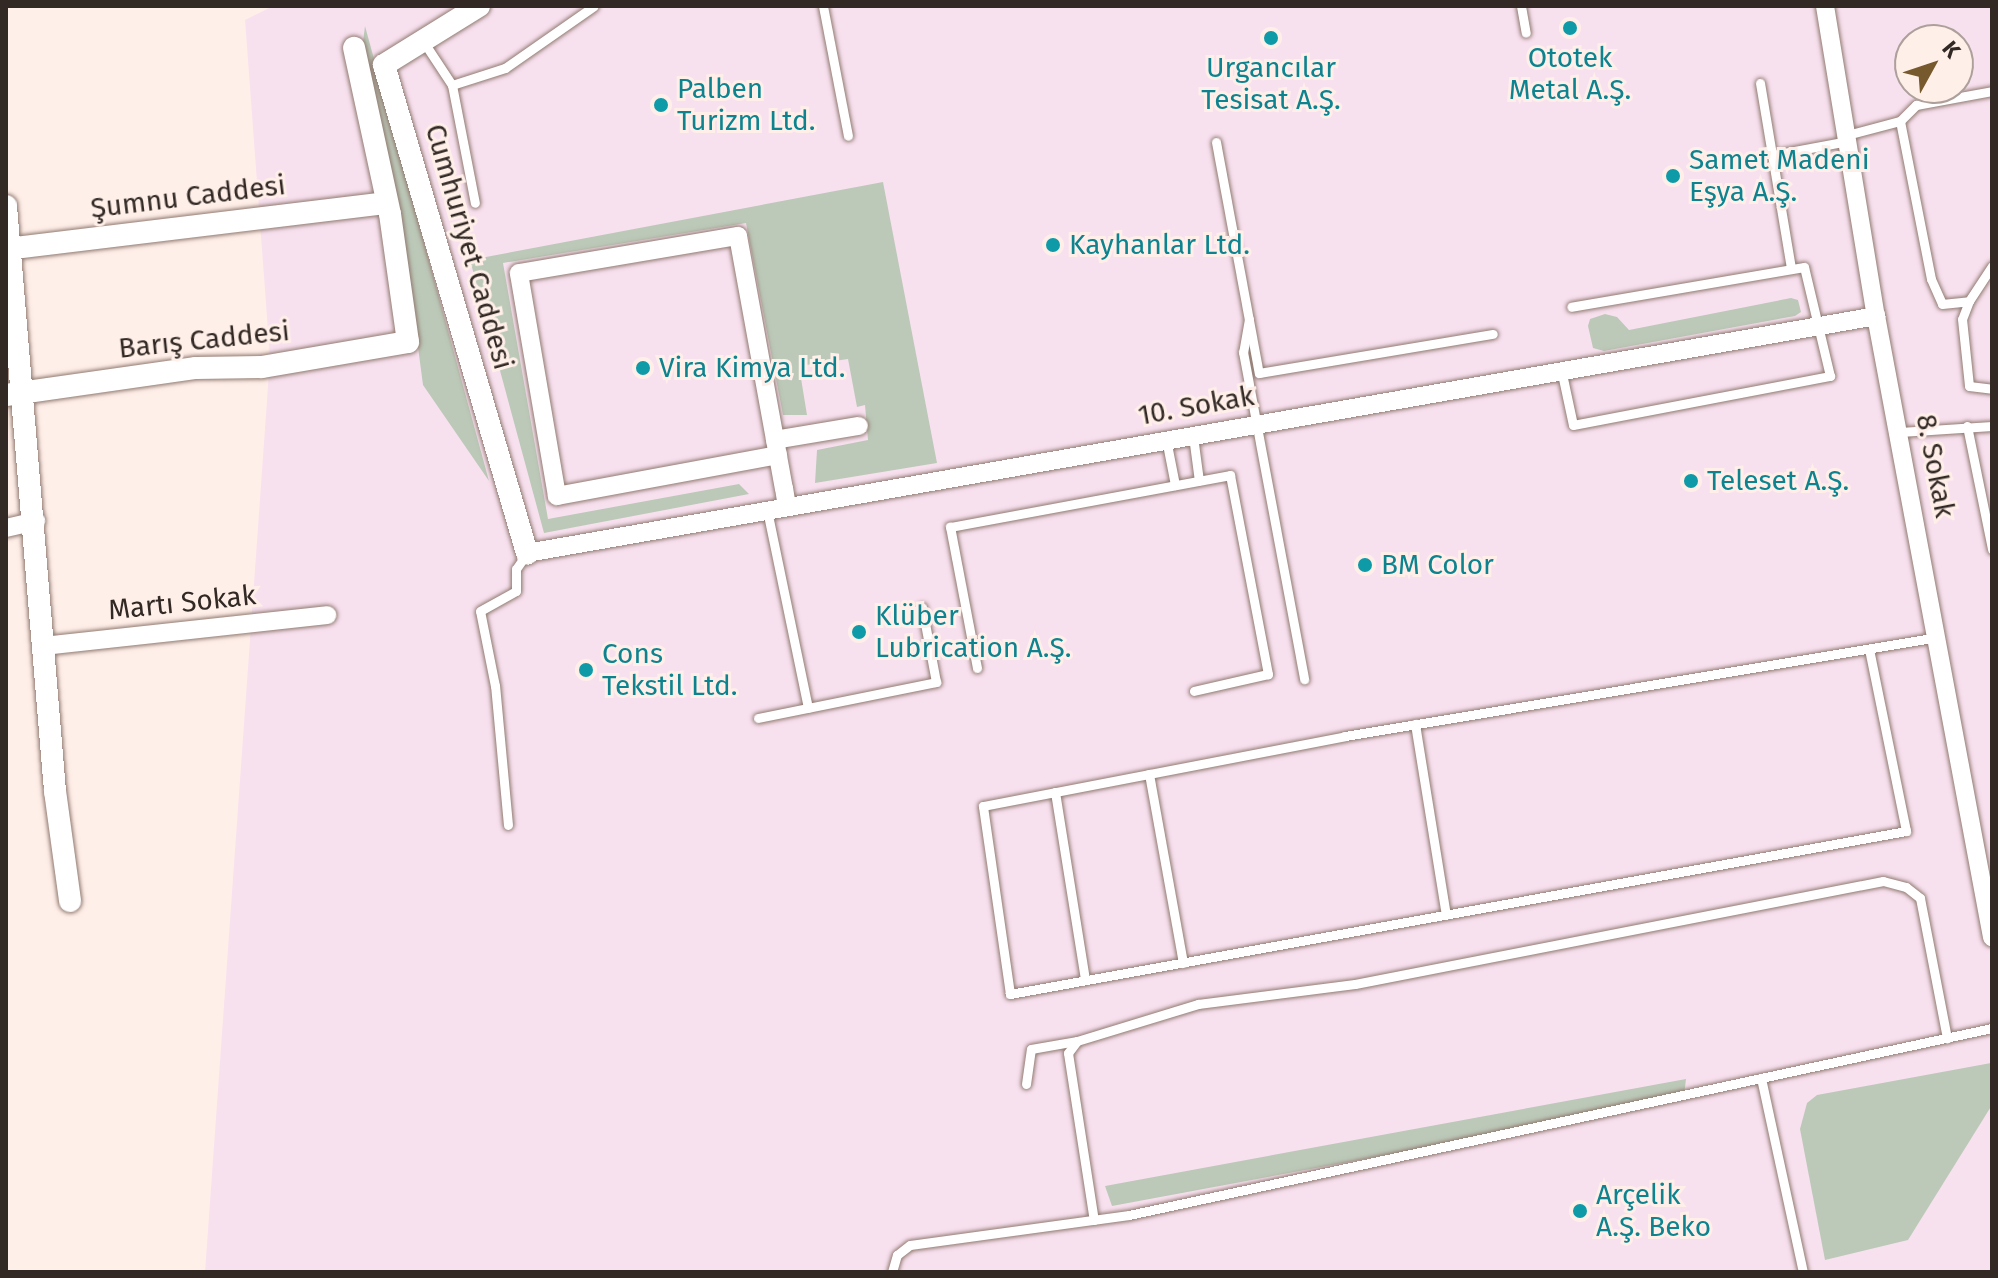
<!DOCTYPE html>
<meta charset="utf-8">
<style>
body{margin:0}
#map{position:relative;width:1998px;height:1278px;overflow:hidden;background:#ffefe9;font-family:"Fira Sans",sans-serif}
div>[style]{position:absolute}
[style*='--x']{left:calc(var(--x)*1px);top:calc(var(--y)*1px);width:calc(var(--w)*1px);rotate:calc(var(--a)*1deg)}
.industrial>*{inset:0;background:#f8e1ef}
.green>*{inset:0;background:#bcc9b8}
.roads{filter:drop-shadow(0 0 2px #917a71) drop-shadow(0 0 2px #917a71)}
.service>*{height:9px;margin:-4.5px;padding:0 4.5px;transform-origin:4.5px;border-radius:4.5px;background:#fff}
.minor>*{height:18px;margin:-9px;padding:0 9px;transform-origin:9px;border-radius:9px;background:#fff}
.tertiary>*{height:22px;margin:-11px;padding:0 11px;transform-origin:11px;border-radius:11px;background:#fff}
.dots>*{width:22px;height:22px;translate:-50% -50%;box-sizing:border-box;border:4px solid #ffefe9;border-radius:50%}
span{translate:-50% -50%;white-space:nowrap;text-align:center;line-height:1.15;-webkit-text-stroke:6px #ffefe9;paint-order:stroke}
.culture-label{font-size:28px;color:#0d838f}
.left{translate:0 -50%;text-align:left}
.street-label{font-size:28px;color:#322925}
.frame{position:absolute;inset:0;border:8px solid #322925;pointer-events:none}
.north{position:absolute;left:1894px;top:24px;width:80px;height:80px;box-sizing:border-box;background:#ffefe9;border:2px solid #ada09b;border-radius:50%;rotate:50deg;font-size:22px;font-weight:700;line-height:32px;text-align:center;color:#322925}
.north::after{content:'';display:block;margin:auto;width:28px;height:36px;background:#765a2d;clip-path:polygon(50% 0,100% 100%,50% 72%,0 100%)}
</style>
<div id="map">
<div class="industrial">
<i style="clip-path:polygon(evenodd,273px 6px,1992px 6px,1992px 1272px,205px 1272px,270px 358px,245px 20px,273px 6px,1910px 40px,1958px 40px,1958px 88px,1910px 88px,1910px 40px)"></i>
</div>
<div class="green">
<i style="clip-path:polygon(365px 26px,489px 481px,423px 385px,401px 218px,361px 58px)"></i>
<i style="clip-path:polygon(883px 182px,937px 463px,815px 483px,817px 450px,868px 440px,865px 405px,857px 407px,848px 359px,799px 366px,807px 415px,783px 415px,746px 223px,503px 263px,548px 519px,739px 484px,749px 494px,544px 533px,470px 260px)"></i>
<i style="clip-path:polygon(1791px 298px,1798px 300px,1801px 312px,1795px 316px,1604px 351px,1593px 348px,1588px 326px,1590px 319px,1605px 314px,1617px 317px,1629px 330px)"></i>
<i style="clip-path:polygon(1991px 1063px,1992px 1105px,1908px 1240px,1825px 1260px,1800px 1129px,1807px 1103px,1817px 1095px)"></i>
<i style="clip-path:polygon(1686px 1079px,1684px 1095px,1671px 1102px,1112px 1206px,1105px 1186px)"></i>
</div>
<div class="roads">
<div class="service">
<i style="--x:823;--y:6;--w:132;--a:79.1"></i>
<i style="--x:1521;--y:6;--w:27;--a:80"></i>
<i style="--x:423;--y:41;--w:53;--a:56.6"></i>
<i style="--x:452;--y:85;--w:120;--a:79"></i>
<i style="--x:1760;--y:83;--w:188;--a:80.5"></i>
<i style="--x:452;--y:85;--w:56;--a:-17.8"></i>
<i style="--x:505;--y:68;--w:108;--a:-34.9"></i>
<i style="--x:1900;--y:121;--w:161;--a:78.9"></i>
<i style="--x:1931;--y:279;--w:27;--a:66"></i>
<i style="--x:1942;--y:304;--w:27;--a:-6"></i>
<i style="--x:1969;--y:301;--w:42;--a:-56.7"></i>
<i style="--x:1847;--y:135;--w:55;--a:-14.8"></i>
<i style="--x:1900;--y:121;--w:23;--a:-45"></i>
<i style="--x:1916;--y:105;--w:77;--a:-10.4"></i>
<i style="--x:1216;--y:142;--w:235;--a:79.5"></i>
<i style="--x:1259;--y:373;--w:237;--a:-9.5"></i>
<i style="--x:1772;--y:155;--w:77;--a:-10.4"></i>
<i style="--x:1969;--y:301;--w:19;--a:111"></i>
<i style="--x:1962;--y:319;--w:67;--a:84"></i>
<i style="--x:1969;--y:386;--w:23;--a:7"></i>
<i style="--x:1249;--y:319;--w:34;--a:100"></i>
<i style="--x:1243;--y:352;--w:333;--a:79.4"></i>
<i style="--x:1561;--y:369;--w:57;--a:77.9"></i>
<i style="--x:1573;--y:425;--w:262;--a:-10.8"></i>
<i style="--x:1830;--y:376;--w:112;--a:-103.4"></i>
<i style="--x:1804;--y:267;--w:236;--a:170.3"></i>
<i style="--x:1967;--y:426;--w:126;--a:78.5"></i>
<i style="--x:1900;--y:432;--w:92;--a:-3.7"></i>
<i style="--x:1193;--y:436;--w:45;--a:82.4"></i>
<i style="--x:1166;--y:439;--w:47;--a:78.9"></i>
<i style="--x:767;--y:510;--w:202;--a:78.3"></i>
<i style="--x:1869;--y:649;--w:186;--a:78.5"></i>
<i style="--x:1906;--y:831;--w:911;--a:169.69"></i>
<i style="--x:1010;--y:994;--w:190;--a:-98.2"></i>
<i style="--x:983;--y:806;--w:369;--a:-10.9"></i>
<i style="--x:1345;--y:736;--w:601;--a:-9.48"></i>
<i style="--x:977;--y:668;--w:144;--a:-100.8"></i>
<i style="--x:950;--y:527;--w:285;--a:-10.5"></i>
<i style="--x:1230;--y:475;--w:203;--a:79.2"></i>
<i style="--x:1268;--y:674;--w:76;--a:167.1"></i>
<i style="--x:758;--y:718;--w:182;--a:-11.4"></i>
<i style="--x:936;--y:682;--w:76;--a:-100.6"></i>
<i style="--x:1415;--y:724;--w:193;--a:80.8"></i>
<i style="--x:1149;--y:774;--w:192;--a:79.8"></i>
<i style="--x:1055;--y:792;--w:190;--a:80.9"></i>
<i style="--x:508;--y:825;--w:140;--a:-95.3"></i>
<i style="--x:495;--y:686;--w:76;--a:-101.3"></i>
<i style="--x:480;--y:611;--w:41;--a:-29.1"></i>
<i style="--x:516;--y:591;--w:22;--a:-90"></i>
<i style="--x:516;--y:569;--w:19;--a:-55"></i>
<i style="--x:1077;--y:1041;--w:15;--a:127"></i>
<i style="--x:1068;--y:1053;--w:169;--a:81.2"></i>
<i style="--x:1761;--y:1078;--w:198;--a:77.8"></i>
<i style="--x:1026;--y:1084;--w:35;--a:-82"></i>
<i style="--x:1031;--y:1049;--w:47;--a:-9.9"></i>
<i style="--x:1077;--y:1041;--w:127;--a:-17"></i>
<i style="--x:1198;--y:1004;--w:158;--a:-7.3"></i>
<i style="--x:1355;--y:984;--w:538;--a:-11.04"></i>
<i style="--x:1883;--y:881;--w:24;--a:15"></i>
<i style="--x:1906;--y:887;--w:18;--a:38"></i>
<i style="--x:1920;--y:898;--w:143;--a:79.1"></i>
<i style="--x:892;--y:1272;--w:18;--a:-74"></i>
<i style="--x:897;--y:1255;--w:16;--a:-38"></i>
<i style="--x:910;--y:1245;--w:221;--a:-7.8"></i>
<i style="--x:1129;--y:1215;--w:883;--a:-12.23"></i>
</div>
<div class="minor">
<i style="--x:1825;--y:6;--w:314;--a:80.7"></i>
<i style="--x:1876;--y:316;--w:632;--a:79.42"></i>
<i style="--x:775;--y:440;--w:85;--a:-9.5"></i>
<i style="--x:778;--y:455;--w:225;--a:169.5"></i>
<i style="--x:557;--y:496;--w:226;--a:-99.7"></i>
<i style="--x:519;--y:273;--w:222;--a:-9.6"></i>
<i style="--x:738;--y:236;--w:256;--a:79.7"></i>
<i style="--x:784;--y:488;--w:19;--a:81"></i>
<i style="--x:6;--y:528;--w:31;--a:-13"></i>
<i style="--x:527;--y:553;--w:1370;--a:-9.96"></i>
<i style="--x:43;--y:646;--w:286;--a:-6.2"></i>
</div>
<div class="tertiary">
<i style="--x:479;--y:6;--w:112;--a:148.2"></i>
<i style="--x:384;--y:65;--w:509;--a:73.67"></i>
<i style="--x:6;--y:206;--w:587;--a:85.21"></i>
<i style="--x:55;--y:791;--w:111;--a:82.2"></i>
<i style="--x:6;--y:249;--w:375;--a:-6.9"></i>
<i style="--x:6;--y:395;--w:192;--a:-8.1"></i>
<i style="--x:196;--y:368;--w:66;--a:-0.9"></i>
<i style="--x:262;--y:367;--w:148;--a:-9.7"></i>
<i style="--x:408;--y:342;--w:129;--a:-98"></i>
<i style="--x:390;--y:214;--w:170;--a:-102.2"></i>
</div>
</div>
<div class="dots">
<i style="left:1570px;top:28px;background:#0f9aa8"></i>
<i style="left:1271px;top:38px;background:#0f9aa8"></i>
<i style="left:661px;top:105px;background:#0f9aa8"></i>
<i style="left:1673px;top:176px;background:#0f9aa8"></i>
<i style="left:1053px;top:245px;background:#0f9aa8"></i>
<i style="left:643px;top:368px;background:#0f9aa8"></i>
<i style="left:1691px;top:481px;background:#0f9aa8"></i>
<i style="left:1365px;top:565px;background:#0f9aa8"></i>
<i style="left:859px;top:632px;background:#0f9aa8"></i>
<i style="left:586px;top:670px;background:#0f9aa8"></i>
<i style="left:1580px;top:1211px;background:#0f9aa8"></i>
</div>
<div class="culture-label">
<span style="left:1570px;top:74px">Ototek<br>Metal A.Ş.</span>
<span style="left:1271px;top:84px">Urgancılar<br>Tesisat A.Ş.</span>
<span class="left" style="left:677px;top:105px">Palben<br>Turizm Ltd.</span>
<span class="left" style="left:1689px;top:176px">Samet Madeni<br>Eşya A.Ş.</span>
<span class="left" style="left:1069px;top:245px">Kayhanlar Ltd.</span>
<span class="left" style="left:659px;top:368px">Vira Kimya Ltd.</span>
<span class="left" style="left:1707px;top:481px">Teleset A.Ş.</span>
<span class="left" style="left:1381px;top:565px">BM Color</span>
<span class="left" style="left:875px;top:632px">Klüber<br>Lubrication A.Ş.</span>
<span class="left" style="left:602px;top:670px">Cons<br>Tekstil Ltd.</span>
<span class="left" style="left:1596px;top:1211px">Arçelik<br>A.Ş. Beko</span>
</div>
<div class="street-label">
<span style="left:188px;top:197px;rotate:-7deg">Şumnu Caddesi</span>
<span style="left:469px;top:247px;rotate:74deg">Cumhuriyet Caddesi</span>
<span style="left:204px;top:340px;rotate:-6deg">Barış Caddesi</span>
<span style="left:1196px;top:406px;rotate:-10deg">10. Sokak</span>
<span style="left:1935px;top:466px;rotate:79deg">8. Sokak</span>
<span style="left:182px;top:603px;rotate:-6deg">Martı Sokak</span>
</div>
<div class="frame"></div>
<div class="north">K</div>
</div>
